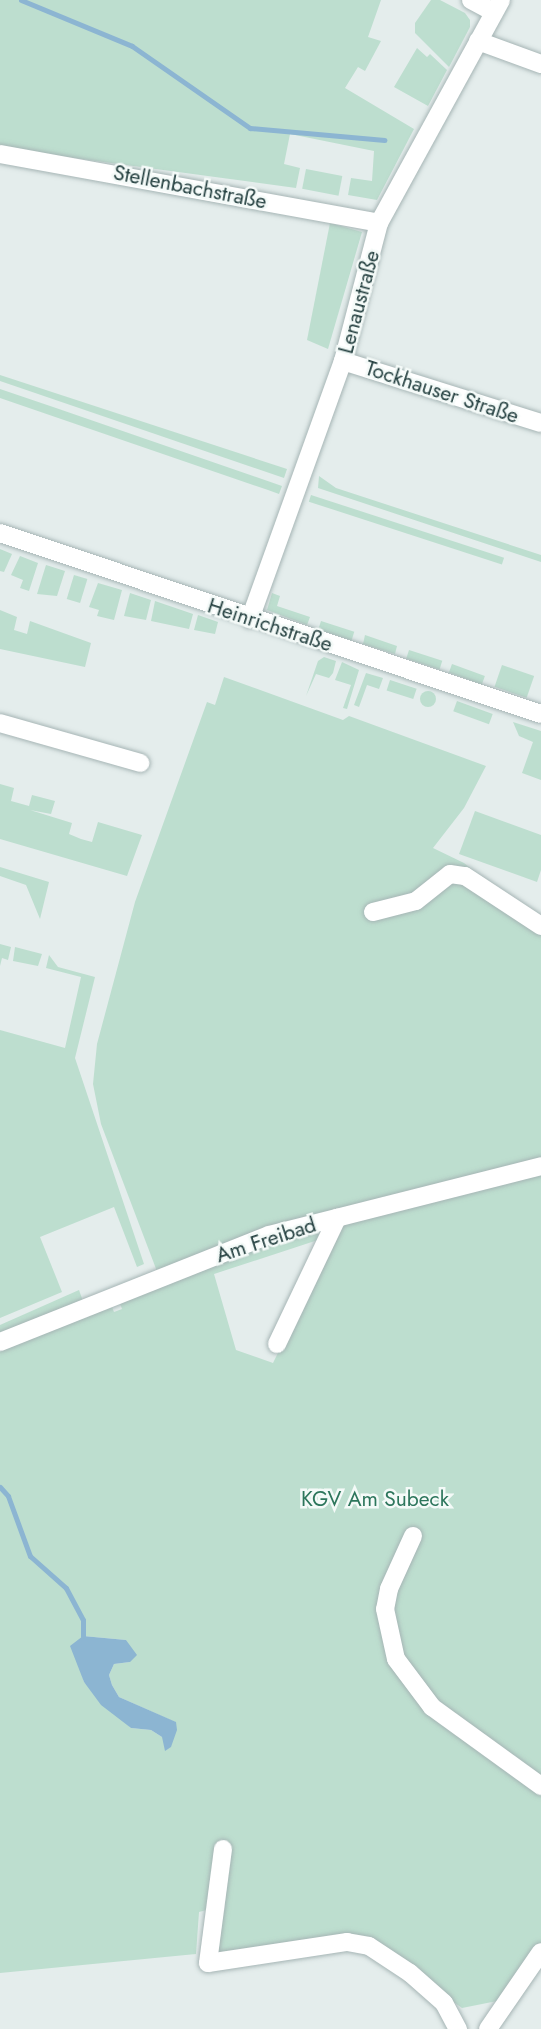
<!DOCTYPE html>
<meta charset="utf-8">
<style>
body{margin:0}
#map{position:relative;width:541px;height:2029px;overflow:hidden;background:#e4edec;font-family:Jost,sans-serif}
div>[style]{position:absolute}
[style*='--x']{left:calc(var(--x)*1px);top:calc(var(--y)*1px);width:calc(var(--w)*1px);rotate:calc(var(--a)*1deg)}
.green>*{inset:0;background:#bddecf;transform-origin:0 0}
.round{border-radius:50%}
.water>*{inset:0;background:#8cb5d2}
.stream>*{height:5px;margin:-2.5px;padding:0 2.5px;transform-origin:2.5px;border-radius:2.5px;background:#8cb5d2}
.roads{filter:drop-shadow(0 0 2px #a6b5b5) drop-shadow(0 0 2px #a6b5b5)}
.minor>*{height:18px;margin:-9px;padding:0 9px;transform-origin:9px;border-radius:9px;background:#fff}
span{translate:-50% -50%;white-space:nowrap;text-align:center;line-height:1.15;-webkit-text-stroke:5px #f4faf8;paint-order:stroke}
.street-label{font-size:21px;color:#233f3f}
.park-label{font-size:21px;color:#2d765c}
</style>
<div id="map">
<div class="green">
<i style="clip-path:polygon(0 0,381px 0,368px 37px,381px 41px,365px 71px,358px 67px,345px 88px,414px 129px,377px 200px,348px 195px,351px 178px,372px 181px,374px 151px,290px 134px,284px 164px,300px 168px,296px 188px,0 148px)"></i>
<i style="clip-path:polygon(431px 0,440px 0,465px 13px,470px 20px,470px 27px,449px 67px,415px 33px,415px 23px)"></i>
<i style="clip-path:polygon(417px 48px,427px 57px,430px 54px,447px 70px,428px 106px,394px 87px)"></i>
<i style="left:306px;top:169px;width:37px;height:20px;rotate:11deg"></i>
<i style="clip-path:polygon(330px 223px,362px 232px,328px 349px,307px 340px)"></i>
<i style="clip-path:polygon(0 375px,287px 469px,284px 478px,0 381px)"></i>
<i style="clip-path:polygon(0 389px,56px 408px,282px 486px,279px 494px,268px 490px,0 398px)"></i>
<i style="clip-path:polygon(319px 476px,336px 488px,541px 555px,541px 562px,318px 488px)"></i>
<i style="left:311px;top:495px;width:203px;height:7px;rotate:18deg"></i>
<i style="clip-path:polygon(0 549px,12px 554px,4px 572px,0 571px)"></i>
<i style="clip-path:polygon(20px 556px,38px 563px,29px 591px,20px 588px,23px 580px,11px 575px)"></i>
<i style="clip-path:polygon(46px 565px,65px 571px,57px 596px,37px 594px)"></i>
<i style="left:74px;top:575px;width:14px;height:25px;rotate:17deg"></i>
<i style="clip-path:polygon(98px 583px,122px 590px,114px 620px,97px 616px,99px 610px,89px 607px)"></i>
<i style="clip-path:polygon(130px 593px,151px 600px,146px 620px,124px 616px)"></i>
<i style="clip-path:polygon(272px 593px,280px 596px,277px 606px,310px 617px,307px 625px,267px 610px)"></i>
<i style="clip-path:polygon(155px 601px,193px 614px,189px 629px,151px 621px)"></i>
<i style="clip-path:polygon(0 610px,17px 617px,14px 630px,27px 634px,30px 621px,91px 643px,85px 667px,0 649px)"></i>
<i style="clip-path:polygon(198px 615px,218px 622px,215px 634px,194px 630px)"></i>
<i style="left:321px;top:621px;width:35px;height:9px;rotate:18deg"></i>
<i style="clip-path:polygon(365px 635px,397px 646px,395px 654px,363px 644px)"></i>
<i style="left:409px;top:650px;width:35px;height:9px;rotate:18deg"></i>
<i style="clip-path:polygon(324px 657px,336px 661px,333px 673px,329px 678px,316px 674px,306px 696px,318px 661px)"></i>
<i style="clip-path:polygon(342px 662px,359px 670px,347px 709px,343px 708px,351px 685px,335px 680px)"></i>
<i style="left:452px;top:664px;width:35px;height:9px;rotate:20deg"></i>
<i style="left:502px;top:665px;width:34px;height:23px;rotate:19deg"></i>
<i style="clip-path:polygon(366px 673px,383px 678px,379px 689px,367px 685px,359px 707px,354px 705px)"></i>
<i style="clip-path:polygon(224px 677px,343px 720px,349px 716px,486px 766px,464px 808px,433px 848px,464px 863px,541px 925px,541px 1159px,158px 1274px,101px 1124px,93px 1084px,97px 1044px,135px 902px,207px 702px,215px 705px)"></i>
<i style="left:390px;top:680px;width:28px;height:11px;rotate:18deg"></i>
<i class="round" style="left:420px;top:691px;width:16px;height:16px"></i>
<i style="left:457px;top:701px;width:38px;height:11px;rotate:20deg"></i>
<i style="clip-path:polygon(513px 722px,541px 731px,541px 780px,522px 773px,533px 742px,519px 736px)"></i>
<i style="clip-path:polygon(0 784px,14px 788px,11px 801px,29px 806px,32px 795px,55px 801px,51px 814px,30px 810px,72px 823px,69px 834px,81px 839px,92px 842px,98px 822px,142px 835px,127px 876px,0 839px)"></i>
<i style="clip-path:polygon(475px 811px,541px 835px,541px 870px,537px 882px,459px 854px)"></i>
<i style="clip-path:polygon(0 867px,49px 882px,40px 919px,26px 885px,0 876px)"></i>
<i style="clip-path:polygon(0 944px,11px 947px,8px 960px,2px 958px,0 966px)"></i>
<i style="clip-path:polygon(15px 947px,42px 954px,38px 966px,13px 961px)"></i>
<i style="clip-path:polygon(49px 955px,58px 967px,95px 977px,75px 1058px,144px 1264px,137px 1267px,114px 1207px,40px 1237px,62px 1292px,0 1318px,0 1030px,65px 1048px,81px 977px,46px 968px)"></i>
<i style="clip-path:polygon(evenodd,541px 1171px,541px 1945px,497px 2001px,462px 2008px,372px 1943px,217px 1953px,225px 1905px,199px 1912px,196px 1954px,0 1973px,0 1351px,111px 1305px,114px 1312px,122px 1309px,119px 1301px,281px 1237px,324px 1225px,324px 1238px,214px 1274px,236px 1350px,273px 1363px,343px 1221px,541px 1171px,83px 1636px,126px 1640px,130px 1662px,114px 1664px,109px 1675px,112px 1685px,119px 1697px,175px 1722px,162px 1737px,151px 1730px,131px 1728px,84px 1682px,79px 1665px,83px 1636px)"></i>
<i style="clip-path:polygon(79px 1290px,84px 1304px,0 1338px,0 1325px)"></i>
</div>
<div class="water">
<i style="clip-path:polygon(83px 1636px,126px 1640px,137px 1655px,130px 1662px,114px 1664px,109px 1675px,112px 1685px,119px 1697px,176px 1722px,177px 1730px,171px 1747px,165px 1751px,162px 1737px,151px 1730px,131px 1728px,101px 1705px,84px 1682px,70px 1646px)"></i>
</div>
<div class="stream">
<i style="--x:21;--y:0;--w:120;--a:22.5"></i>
<i style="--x:132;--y:46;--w:144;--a:34.8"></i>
<i style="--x:250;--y:128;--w:135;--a:5.1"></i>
<i style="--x:0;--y:1487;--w:12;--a:48"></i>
<i style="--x:8;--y:1496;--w:64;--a:69.9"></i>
<i style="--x:30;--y:1556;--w:48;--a:41.6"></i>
<i style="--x:66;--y:1588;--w:36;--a:62"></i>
<i style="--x:83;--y:1620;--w:16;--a:90"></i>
</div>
<div class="roads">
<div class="minor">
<i style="--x:471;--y:0;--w:26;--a:28"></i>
<i style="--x:478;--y:41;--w:67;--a:20.1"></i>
<i style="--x:0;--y:154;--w:385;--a:10.3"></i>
<i style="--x:343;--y:361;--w:207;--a:17.4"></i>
<i style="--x:0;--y:533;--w:570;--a:18.5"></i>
<i style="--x:250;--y:619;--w:274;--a:-70.2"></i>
<i style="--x:343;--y:361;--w:143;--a:-75.4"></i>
<i style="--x:379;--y:223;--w:254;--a:-61.3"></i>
<i style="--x:0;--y:723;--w:146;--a:15.9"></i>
<i style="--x:373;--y:912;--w:44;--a:-14.3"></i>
<i style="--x:416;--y:901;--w:43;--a:-38.5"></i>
<i style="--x:450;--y:874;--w:15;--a:8"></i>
<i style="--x:465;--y:876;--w:91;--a:33.3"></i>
<i style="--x:0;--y:1342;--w:289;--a:-21.7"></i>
<i style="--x:269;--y:1235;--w:281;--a:-14.2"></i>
<i style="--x:277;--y:1344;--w:140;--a:-64.5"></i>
<i style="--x:413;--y:1536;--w:58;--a:114.4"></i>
<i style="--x:389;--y:1589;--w:20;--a:101"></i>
<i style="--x:385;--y:1609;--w:51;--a:77.6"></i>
<i style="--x:396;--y:1659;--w:60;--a:53.1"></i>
<i style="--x:432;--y:1707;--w:135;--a:35.9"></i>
<i style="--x:223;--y:1849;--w:115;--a:97.5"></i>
<i style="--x:208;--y:1963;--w:141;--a:-8.6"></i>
<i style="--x:347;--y:1942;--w:22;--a:10"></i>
<i style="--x:369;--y:1946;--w:49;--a:33.4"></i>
<i style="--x:410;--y:1973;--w:45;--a:41.4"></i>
<i style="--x:444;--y:2003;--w:30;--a:62"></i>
<i style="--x:488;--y:2029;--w:93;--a:-55.5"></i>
</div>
</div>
<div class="street-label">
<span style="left:190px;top:187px;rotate:11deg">Stellenbachstraße</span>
<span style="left:359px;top:302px;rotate:-75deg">Lenaustraße</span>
<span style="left:442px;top:392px;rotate:18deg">Tockhauser Straße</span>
<span style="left:270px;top:625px;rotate:18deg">Heinrichstraße</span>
<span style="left:266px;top:1240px;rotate:-18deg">Am Freibad</span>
</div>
<div class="park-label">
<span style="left:375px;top:1499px">KGV Am Subeck</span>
</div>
</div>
